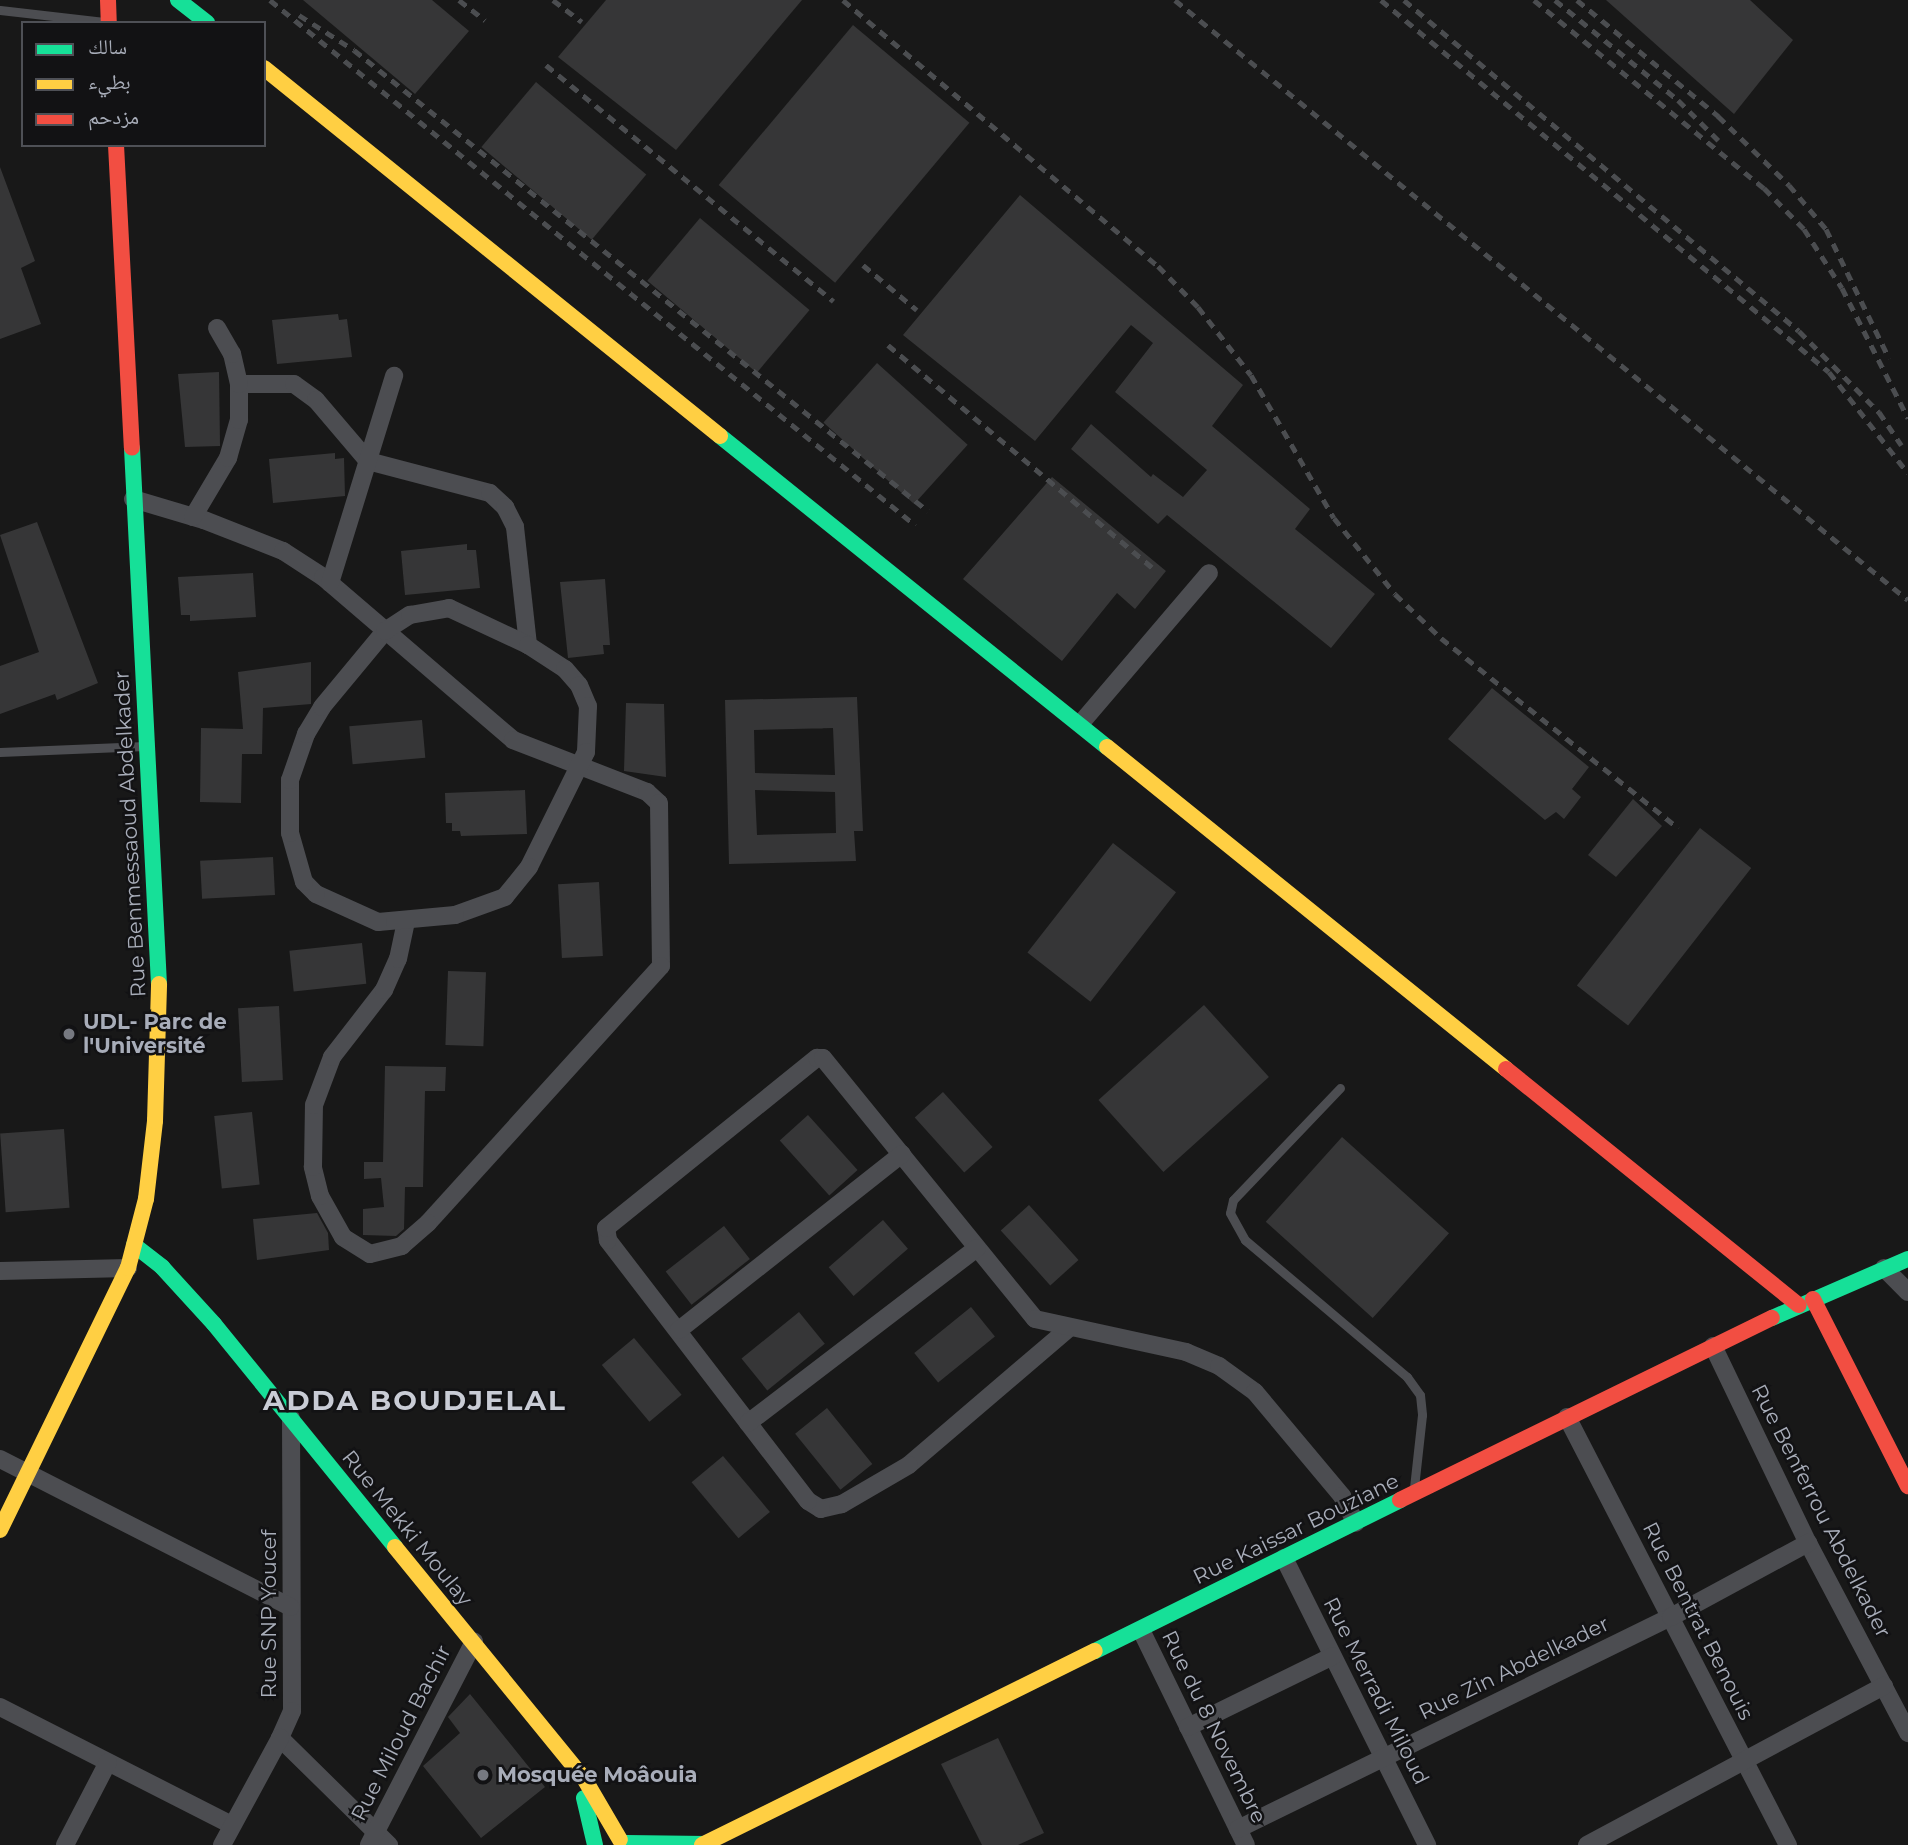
<!DOCTYPE html>
<meta charset="utf-8">
<style>
body{margin:0}
#map{position:relative;width:1908px;height:1845px;overflow:hidden;background:#181818;font-family:Montserrat,"Noto Naskh Arabic",sans-serif}
div>[style]{position:absolute}
[style*='--x']{left:calc(var(--x)*1px);top:calc(var(--y)*1px);width:calc(var(--w)*1px);rotate:calc(var(--a)*1deg)}
.building>*{inset:0;background:#363637;transform-origin:0 0}
.lane>*{height:9px;margin:-4.5px;padding:0 4.5px;transform-origin:4.5px;border-radius:4.5px;background:#4c4d51}
.street>*{height:18px;margin:-9px;padding:0 9px;transform-origin:9px;border-radius:9px;background:#4c4d51}
.fast>*{height:16px;margin:-8px;padding:0 8px;transform-origin:8px;border-radius:8px;background:#16e098}
.slow>*{height:16px;margin:-8px;padding:0 8px;transform-origin:8px;border-radius:8px;background:#ffcf43}
.jam>*{height:16px;margin:-8px;padding:0 8px;transform-origin:8px;border-radius:8px;background:#f24e42}
.rail>*{height:5px;margin-top:-2.5px;transform-origin:0;background:repeating-linear-gradient(90deg,#4b4d50 0 9px,transparent 0 16px)}
.dots>*{width:19px;height:19px;translate:-50% -50%;box-sizing:border-box;border:4px solid #121214;border-radius:50%}
span{translate:-50% -50%;white-space:nowrap;text-align:center;line-height:1.15;-webkit-text-stroke:5px #121214;paint-order:stroke}
.street-label{font-size:21px;color:#a8adb9}
.poi-label{font-size:21px;color:#a8adb9;font-weight:700}
.left{translate:0 -50%;text-align:left}
.district-label{font-size:28px;color:#c9ccd5;font-weight:700;letter-spacing:2px}
.legend{position:absolute;left:21px;top:21px;width:245px;height:126px;box-sizing:border-box;background:#121214;border:2px solid #4e5056;margin:0;padding:9px 12px;list-style:none;font-size:21px;color:#a8adb9}
.legend li{display:flex;align-items:center;gap:14px;height:35px}
.legend b{width:35px;border:2px solid #4e5056}
</style>
<div id="map">
<div class="building">
<i style="clip-path:polygon(303px 0,432px 0,469px 31px,415px 94px)"></i>
<i style="clip-path:polygon(606px 0,802px 0,676px 150px,558px 57px)"></i>
<i style="clip-path:polygon(1606px 0,1750px 0,1793px 40px,1734px 114px)"></i>
<i style="left:853px;top:25px;width:152px;height:209px;rotate:40deg"></i>
<i style="left:536px;top:82px;width:144px;height:85px;rotate:40deg"></i>
<i style="clip-path:polygon(0 167px,35px 261px,21px 268px,41px 324px,0 339px)"></i>
<i style="clip-path:polygon(1020px 195px,1243px 385px,1212px 426px,1310px 509px,1295px 529px,1375px 594px,1331px 648px,1167px 515px,1158px 524px,1071px 449px,1091px 424px,1151px 477px,1153px 474px,1183px 497px,1207px 470px,1115px 392px,1153px 343px,1131px 325px,1035px 441px,903px 335px)"></i>
<i style="left:700px;top:218px;width:143px;height:82px;rotate:40deg"></i>
<i style="clip-path:polygon(338px 314px,339px 320px,347px 319px,352px 357px,277px 364px,272px 320px)"></i>
<i style="left:877px;top:363px;width:122px;height:80px;rotate:42deg"></i>
<i style="clip-path:polygon(219px 372px,220px 446px,185px 447px,178px 374px)"></i>
<i style="clip-path:polygon(335px 453px,335px 459px,344px 458px,345px 496px,273px 503px,269px 459px)"></i>
<i style="clip-path:polygon(1052px 477px,1166px 571px,1135px 609px,1117px 593px,1062px 661px,963px 579px)"></i>
<i style="clip-path:polygon(37px 522px,98px 683px,57px 700px,55px 694px,0 714px,0 666px,39px 652px,0 535px)"></i>
<i style="clip-path:polygon(467px 544px,467px 550px,476px 550px,480px 588px,405px 595px,401px 551px)"></i>
<i style="clip-path:polygon(253px 573px,256px 617px,190px 621px,190px 615px,181px 615px,178px 577px)"></i>
<i style="clip-path:polygon(605px 579px,610px 645px,603px 645px,604px 654px,568px 658px,560px 582px)"></i>
<i style="clip-path:polygon(311px 662px,311px 704px,263px 708px,262px 754px,242px 754px,241px 803px,200px 802px,201px 728px,243px 729px,238px 672px)"></i>
<i style="clip-path:polygon(1492px 688px,1589px 767px,1572px 789px,1581px 797px,1564px 819px,1556px 812px,1545px 820px,1448px 739px)"></i>
<i style="clip-path:polygon(evenodd,857px 697px,863px 831px,854px 831px,856px 861px,729px 864px,725px 700px,857px 697px,833px 728px,835px 775px,755px 773px,754px 730px,833px 728px,857px 697px,755px 790px,835px 792px,836px 833px,757px 835px,755px 790px)"></i>
<i style="clip-path:polygon(626px 703px,664px 704px,666px 777px,624px 771px)"></i>
<i style="left:422px;top:720px;width:38px;height:73px;rotate:85deg"></i>
<i style="clip-path:polygon(525px 790px,527px 834px,461px 836px,460px 831px,452px 831px,452px 823px,446px 823px,445px 793px)"></i>
<i style="clip-path:polygon(1633px 799px,1662px 826px,1616px 877px,1588px 855px)"></i>
<i style="left:1700px;top:828px;width:65px;height:200px;rotate:38deg"></i>
<i style="left:1113px;top:843px;width:80px;height:139px;rotate:38deg"></i>
<i style="left:273px;top:857px;width:38px;height:73px;rotate:87deg"></i>
<i style="left:599px;top:882px;width:74px;height:41px;rotate:87deg"></i>
<i style="left:362px;top:943px;width:41px;height:73px;rotate:84deg"></i>
<i style="left:448px;top:971px;width:38px;height:74px;rotate:2deg"></i>
<i style="left:1204px;top:1005px;width:97px;height:142px;rotate:48deg"></i>
<i style="left:279px;top:1006px;width:74px;height:41px;rotate:87deg"></i>
<i style="clip-path:polygon(385px 1066px,446px 1067px,445px 1091px,425px 1091px,423px 1187px,405px 1187px,404px 1229px,396px 1236px,363px 1235px,363px 1209px,384px 1207px,381px 1178px,364px 1179px,364px 1162px,383px 1162px)"></i>
<i style="left:943px;top:1092px;width:74px;height:38px;rotate:48deg"></i>
<i style="left:252px;top:1112px;width:73px;height:38px;rotate:84deg"></i>
<i style="left:808px;top:1115px;width:74px;height:38px;rotate:48deg"></i>
<i style="left:64px;top:1129px;width:79px;height:64px;rotate:86deg"></i>
<i style="left:1342px;top:1137px;width:144px;height:114px;rotate:42deg"></i>
<i style="left:1029px;top:1205px;width:74px;height:38px;rotate:48deg"></i>
<i style="clip-path:polygon(317px 1213px,328px 1233px,329px 1250px,257px 1260px,253px 1219px)"></i>
<i style="left:883px;top:1220px;width:38px;height:72px;rotate:49deg"></i>
<i style="left:724px;top:1226px;width:42px;height:74px;rotate:52deg"></i>
<i style="left:971px;top:1307px;width:38px;height:73px;rotate:51deg"></i>
<i style="left:799px;top:1312px;width:41px;height:74px;rotate:51deg"></i>
<i style="left:634px;top:1338px;width:74px;height:42px;rotate:50deg"></i>
<i style="left:827px;top:1408px;width:72px;height:41px;rotate:51deg"></i>
<i style="left:723px;top:1456px;width:73px;height:41px;rotate:50deg"></i>
<i style="clip-path:polygon(470px 1694px,545px 1787px,481px 1838px,423px 1766px,460px 1733px,448px 1717px)"></i>
<i style="clip-path:polygon(998px 1738px,1044px 1833px,1018px 1845px,982px 1845px,941px 1764px)"></i>
</div>
<div class="lane">
<i style="--x:0;--y:10;--w:107;--a:6.5"></i>
<i style="--x:0;--y:752;--w:145;--a:-2.4"></i>
<i style="--x:1340;--y:1088;--w:155;--a:133.7"></i>
<i style="--x:1233;--y:1200;--w:13;--a:103"></i>
<i style="--x:1230;--y:1213;--w:31;--a:61"></i>
<i style="--x:1245;--y:1240;--w:212;--a:40.2"></i>
<i style="--x:1407;--y:1377;--w:22;--a:54"></i>
<i style="--x:1420;--y:1395;--w:20;--a:84"></i>
<i style="--x:1422;--y:1415;--w:73;--a:96.3"></i>
</div>
<div class="street">
<i style="--x:239;--y:384;--w:55;--a:0"></i>
<i style="--x:294;--y:384;--w:27;--a:36"></i>
<i style="--x:316;--y:400;--w:80;--a:49.6"></i>
<i style="--x:368;--y:461;--w:126;--a:14.7"></i>
<i style="--x:490;--y:493;--w:21;--a:43"></i>
<i style="--x:505;--y:507;--w:22;--a:63"></i>
<i style="--x:515;--y:527;--w:119;--a:83.7"></i>
<i style="--x:133;--y:499;--w:74;--a:16.5"></i>
<i style="--x:204;--y:520;--w:85;--a:21.4"></i>
<i style="--x:283;--y:551;--w:48;--a:33"></i>
<i style="--x:323;--y:577;--w:250;--a:40.6"></i>
<i style="--x:513;--y:740;--w:144;--a:21.2"></i>
<i style="--x:647;--y:792;--w:16;--a:43"></i>
<i style="--x:659;--y:803;--w:163;--a:89.3"></i>
<i style="--x:661;--y:966;--w:347;--a:132.2"></i>
<i style="--x:428;--y:1223;--w:35;--a:139"></i>
<i style="--x:402;--y:1246;--w:33;--a:166"></i>
<i style="--x:370;--y:1254;--w:32;--a:-148"></i>
<i style="--x:343;--y:1237;--w:47;--a:-119.3"></i>
<i style="--x:320;--y:1196;--w:30;--a:-104"></i>
<i style="--x:313;--y:1167;--w:62;--a:-89.1"></i>
<i style="--x:314;--y:1105;--w:51;--a:-69.4"></i>
<i style="--x:332;--y:1057;--w:85;--a:-52.2"></i>
<i style="--x:384;--y:990;--w:34;--a:-66"></i>
<i style="--x:398;--y:959;--w:38;--a:-78"></i>
<i style="--x:193;--y:517;--w:69;--a:-59.3"></i>
<i style="--x:228;--y:458;--w:40;--a:-74"></i>
<i style="--x:239;--y:420;--w:36;--a:-90"></i>
<i style="--x:239;--y:384;--w:31;--a:-103"></i>
<i style="--x:232;--y:354;--w:30;--a:-120"></i>
<i style="--x:330;--y:583;--w:217;--a:-72.8"></i>
<i style="--x:449;--y:608;--w:87;--a:25.1"></i>
<i style="--x:528;--y:645;--w:44;--a:33"></i>
<i style="--x:565;--y:669;--w:21;--a:49"></i>
<i style="--x:579;--y:685;--w:23;--a:67"></i>
<i style="--x:588;--y:706;--w:46;--a:92.5"></i>
<i style="--x:586;--y:752;--w:128;--a:116.4"></i>
<i style="--x:529;--y:867;--w:38;--a:129"></i>
<i style="--x:505;--y:897;--w:53;--a:160.2"></i>
<i style="--x:455;--y:915;--w:77;--a:174.8"></i>
<i style="--x:378;--y:922;--w:68;--a:-155.7"></i>
<i style="--x:316;--y:894;--w:17;--a:-135"></i>
<i style="--x:304;--y:882;--w:51;--a:-105.9"></i>
<i style="--x:290;--y:833;--w:53;--a:-90"></i>
<i style="--x:290;--y:780;--w:49;--a:-70.8"></i>
<i style="--x:306;--y:734;--w:31;--a:-59"></i>
<i style="--x:322;--y:707;--w:99;--a:-50.3"></i>
<i style="--x:385;--y:631;--w:30;--a:-33"></i>
<i style="--x:410;--y:615;--w:40;--a:-10"></i>
<i style="--x:1081;--y:723;--w:197;--a:-49.5"></i>
<i style="--x:1884;--y:1268;--w:34;--a:45"></i>
<i style="--x:0;--y:1271;--w:128;--a:-1.3"></i>
<i style="--x:1068;--y:1329;--w:209;--a:139.5"></i>
<i style="--x:909;--y:1465;--w:78;--a:149.8"></i>
<i style="--x:842;--y:1504;--w:22;--a:167"></i>
<i style="--x:821;--y:1509;--w:15;--a:-148"></i>
<i style="--x:808;--y:1501;--w:329;--a:-127.5"></i>
<i style="--x:608;--y:1240;--w:12;--a:-99"></i>
<i style="--x:606;--y:1228;--w:271;--a:-38.9"></i>
<i style="--x:817;--y:1058;--w:6;--a:0"></i>
<i style="--x:823;--y:1058;--w:336;--a:50.9"></i>
<i style="--x:1035;--y:1319;--w:155;--a:12.3"></i>
<i style="--x:1186;--y:1352;--w:36;--a:23"></i>
<i style="--x:1219;--y:1366;--w:44;--a:35.8"></i>
<i style="--x:1255;--y:1392;--w:136;--a:50.1"></i>
<i style="--x:1342;--y:1496;--w:30;--a:63"></i>
<i style="--x:679;--y:1330;--w:284;--a:-38.3"></i>
<i style="--x:1713;--y:1346;--w:219;--a:64.3"></i>
<i style="--x:1808;--y:1543;--w:215;--a:62.2"></i>
<i style="--x:1567;--y:1417;--w:482;--a:62.7"></i>
<i style="--x:291;--y:1418;--w:293;--a:89.8"></i>
<i style="--x:292;--y:1711;--w:30;--a:114"></i>
<i style="--x:280;--y:1738;--w:153;--a:44.5"></i>
<i style="--x:748;--y:1423;--w:288;--a:-37.4"></i>
<i style="--x:0;--y:1459;--w:326;--a:27"></i>
<i style="--x:1284;--y:1558;--w:321;--a:63.5"></i>
<i style="--x:1141;--y:1630;--w:239;--a:64"></i>
<i style="--x:0;--y:1707;--w:260;--a:27"></i>
<i style="--x:1188;--y:1727;--w:161;--a:-26.1"></i>
<i style="--x:1238;--y:1829;--w:482;--a:-26.1"></i>
<i style="--x:1671;--y:1617;--w:156;--a:-28.4"></i>
<i style="--x:65;--y:1845;--w:93;--a:-62.6"></i>
<i style="--x:222;--y:1845;--w:122;--a:-61.5"></i>
<i style="--x:369;--y:1845;--w:229;--a:-62.7"></i>
<i style="--x:1587;--y:1845;--w:337;--a:-28.2"></i>
</div>
<div class="fast">
<i style="--x:178;--y:0;--w:37;--a:38"></i>
<i style="--x:720;--y:436;--w:496;--a:38.8"></i>
<i style="--x:132;--y:448;--w:537;--a:87.12"></i>
<i style="--x:134;--y:1245;--w:36;--a:38"></i>
<i style="--x:162;--y:1267;--w:77;--a:47.6"></i>
<i style="--x:214;--y:1324;--w:287;--a:50.9"></i>
<i style="--x:1772;--y:1318;--w:148;--a:-23.5"></i>
<i style="--x:1095;--y:1651;--w:340;--a:-26.3"></i>
<i style="--x:584;--y:1798;--w:48;--a:76.8"></i>
<i style="--x:626;--y:1843;--w:80;--a:0.7"></i>
</div>
<div class="slow">
<i style="--x:264;--y:68;--w:586;--a:38.9"></i>
<i style="--x:1107;--y:747;--w:513;--a:38.9"></i>
<i style="--x:0;--y:1530;--w:292;--a:-64"></i>
<i style="--x:128;--y:1268;--w:71;--a:-75.4"></i>
<i style="--x:146;--y:1199;--w:79;--a:-83.4"></i>
<i style="--x:155;--y:1121;--w:137;--a:-88.3"></i>
<i style="--x:395;--y:1547;--w:301;--a:50.8"></i>
<i style="--x:585;--y:1780;--w:69;--a:59.7"></i>
<i style="--x:702;--y:1845;--w:438;--a:-26.3"></i>
</div>
<div class="jam">
<i style="--x:108;--y:0;--w:23;--a:88"></i>
<i style="--x:116;--y:145;--w:303;--a:87"></i>
<i style="--x:1506;--y:1069;--w:376;--a:38.9"></i>
<i style="--x:1813;--y:1299;--w:210;--a:63.1"></i>
<i style="--x:1400;--y:1500;--w:414;--a:-26.1"></i>
</div>
<div class="rail">
<i style="--x:270;--y:0;--w:832;--a:39.14"></i>
<i style="--x:459;--y:0;--w:33;--a:38"></i>
<i style="--x:553;--y:0;--w:36;--a:37"></i>
<i style="--x:843;--y:0;--w:412;--a:40.2"></i>
<i style="--x:1158;--y:266;--w:57;--a:45.7"></i>
<i style="--x:1198;--y:307;--w:86;--a:52.1"></i>
<i style="--x:1251;--y:375;--w:165;--a:59.9"></i>
<i style="--x:1334;--y:518;--w:97;--a:51.2"></i>
<i style="--x:1395;--y:594;--w:64;--a:43.7"></i>
<i style="--x:1441;--y:638;--w:304;--a:38.7"></i>
<i style="--x:1175;--y:0;--w:947;--a:39.3"></i>
<i style="--x:1381;--y:0;--w:582;--a:39.7"></i>
<i style="--x:1829;--y:372;--w:128;--a:52"></i>
<i style="--x:1404;--y:0;--w:515;--a:39.96"></i>
<i style="--x:1799;--y:331;--w:114;--a:45.4"></i>
<i style="--x:1879;--y:412;--w:40;--a:56"></i>
<i style="--x:1534;--y:0;--w:297;--a:39.3"></i>
<i style="--x:1764;--y:188;--w:57;--a:45.7"></i>
<i style="--x:1804;--y:229;--w:70;--a:57.2"></i>
<i style="--x:1842;--y:288;--w:146;--a:63.1"></i>
<i style="--x:1555;--y:0;--w:159;--a:39.1"></i>
<i style="--x:1678;--y:100;--w:57;--a:45"></i>
<i style="--x:1577;--y:0;--w:183;--a:39.4"></i>
<i style="--x:1718;--y:116;--w:99;--a:44.2"></i>
<i style="--x:1789;--y:185;--w:57;--a:49.9"></i>
<i style="--x:1826;--y:229;--w:144;--a:64"></i>
<i style="--x:299;--y:15;--w:65;--a:32.5"></i>
<i style="--x:354;--y:50;--w:736;--a:38.77"></i>
<i style="--x:546;--y:65;--w:372;--a:39.4"></i>
<i style="--x:863;--y:265;--w:70;--a:39.8"></i>
<i style="--x:888;--y:345;--w:345;--a:40.1"></i>
</div>
<div class="dots">
<i style="left:69px;top:1034px;background:#767981"></i>
<i style="left:483px;top:1775px;background:#767981"></i>
</div>
<div class="street-label">
<span style="left:130px;top:834px;rotate:-93deg">Rue Benmessaoud Abdelkader</span>
<span style="left:1821px;top:1511px;rotate:63deg">Rue Benferrou Abdelkader</span>
<span style="left:407px;top:1528px;rotate:51deg">Rue Mekki Moulay</span>
<span style="left:1296px;top:1529px;rotate:-26deg">Rue Kaissar Bouziane</span>
<span style="left:269px;top:1614px;rotate:-90deg">Rue SNP Youcef</span>
<span style="left:1698px;top:1621px;rotate:63deg">Rue Bentrat Benouis</span>
<span style="left:1514px;top:1668px;rotate:-26deg">Rue Zin Abdelkader</span>
<span style="left:1376px;top:1691px;rotate:63deg">Rue Merradi Miloud</span>
<span style="left:1214px;top:1727px;rotate:64deg">Rue du 8 Novembre</span>
<span style="left:401px;top:1733px;rotate:-63deg">Rue Miloud Bachir</span>
</div>
<div class="poi-label">
<span class="left" style="left:83px;top:1034px">UDL- Parc de<br>l'Université</span>
<span class="left" style="left:497px;top:1775px">Mosquée Moâouia</span>
</div>
<div class="district-label">
<span style="left:415px;top:1400px">ADDA BOUDJELAL</span>
</div>
<ul class="legend">
<li><b style="height:9px;background:#16e098"></b>سالك</li>
<li><b style="height:9px;background:#ffcf43"></b>بطيء</li>
<li><b style="height:9px;background:#f24e42"></b>مزدحم</li>
</ul>
</div>
